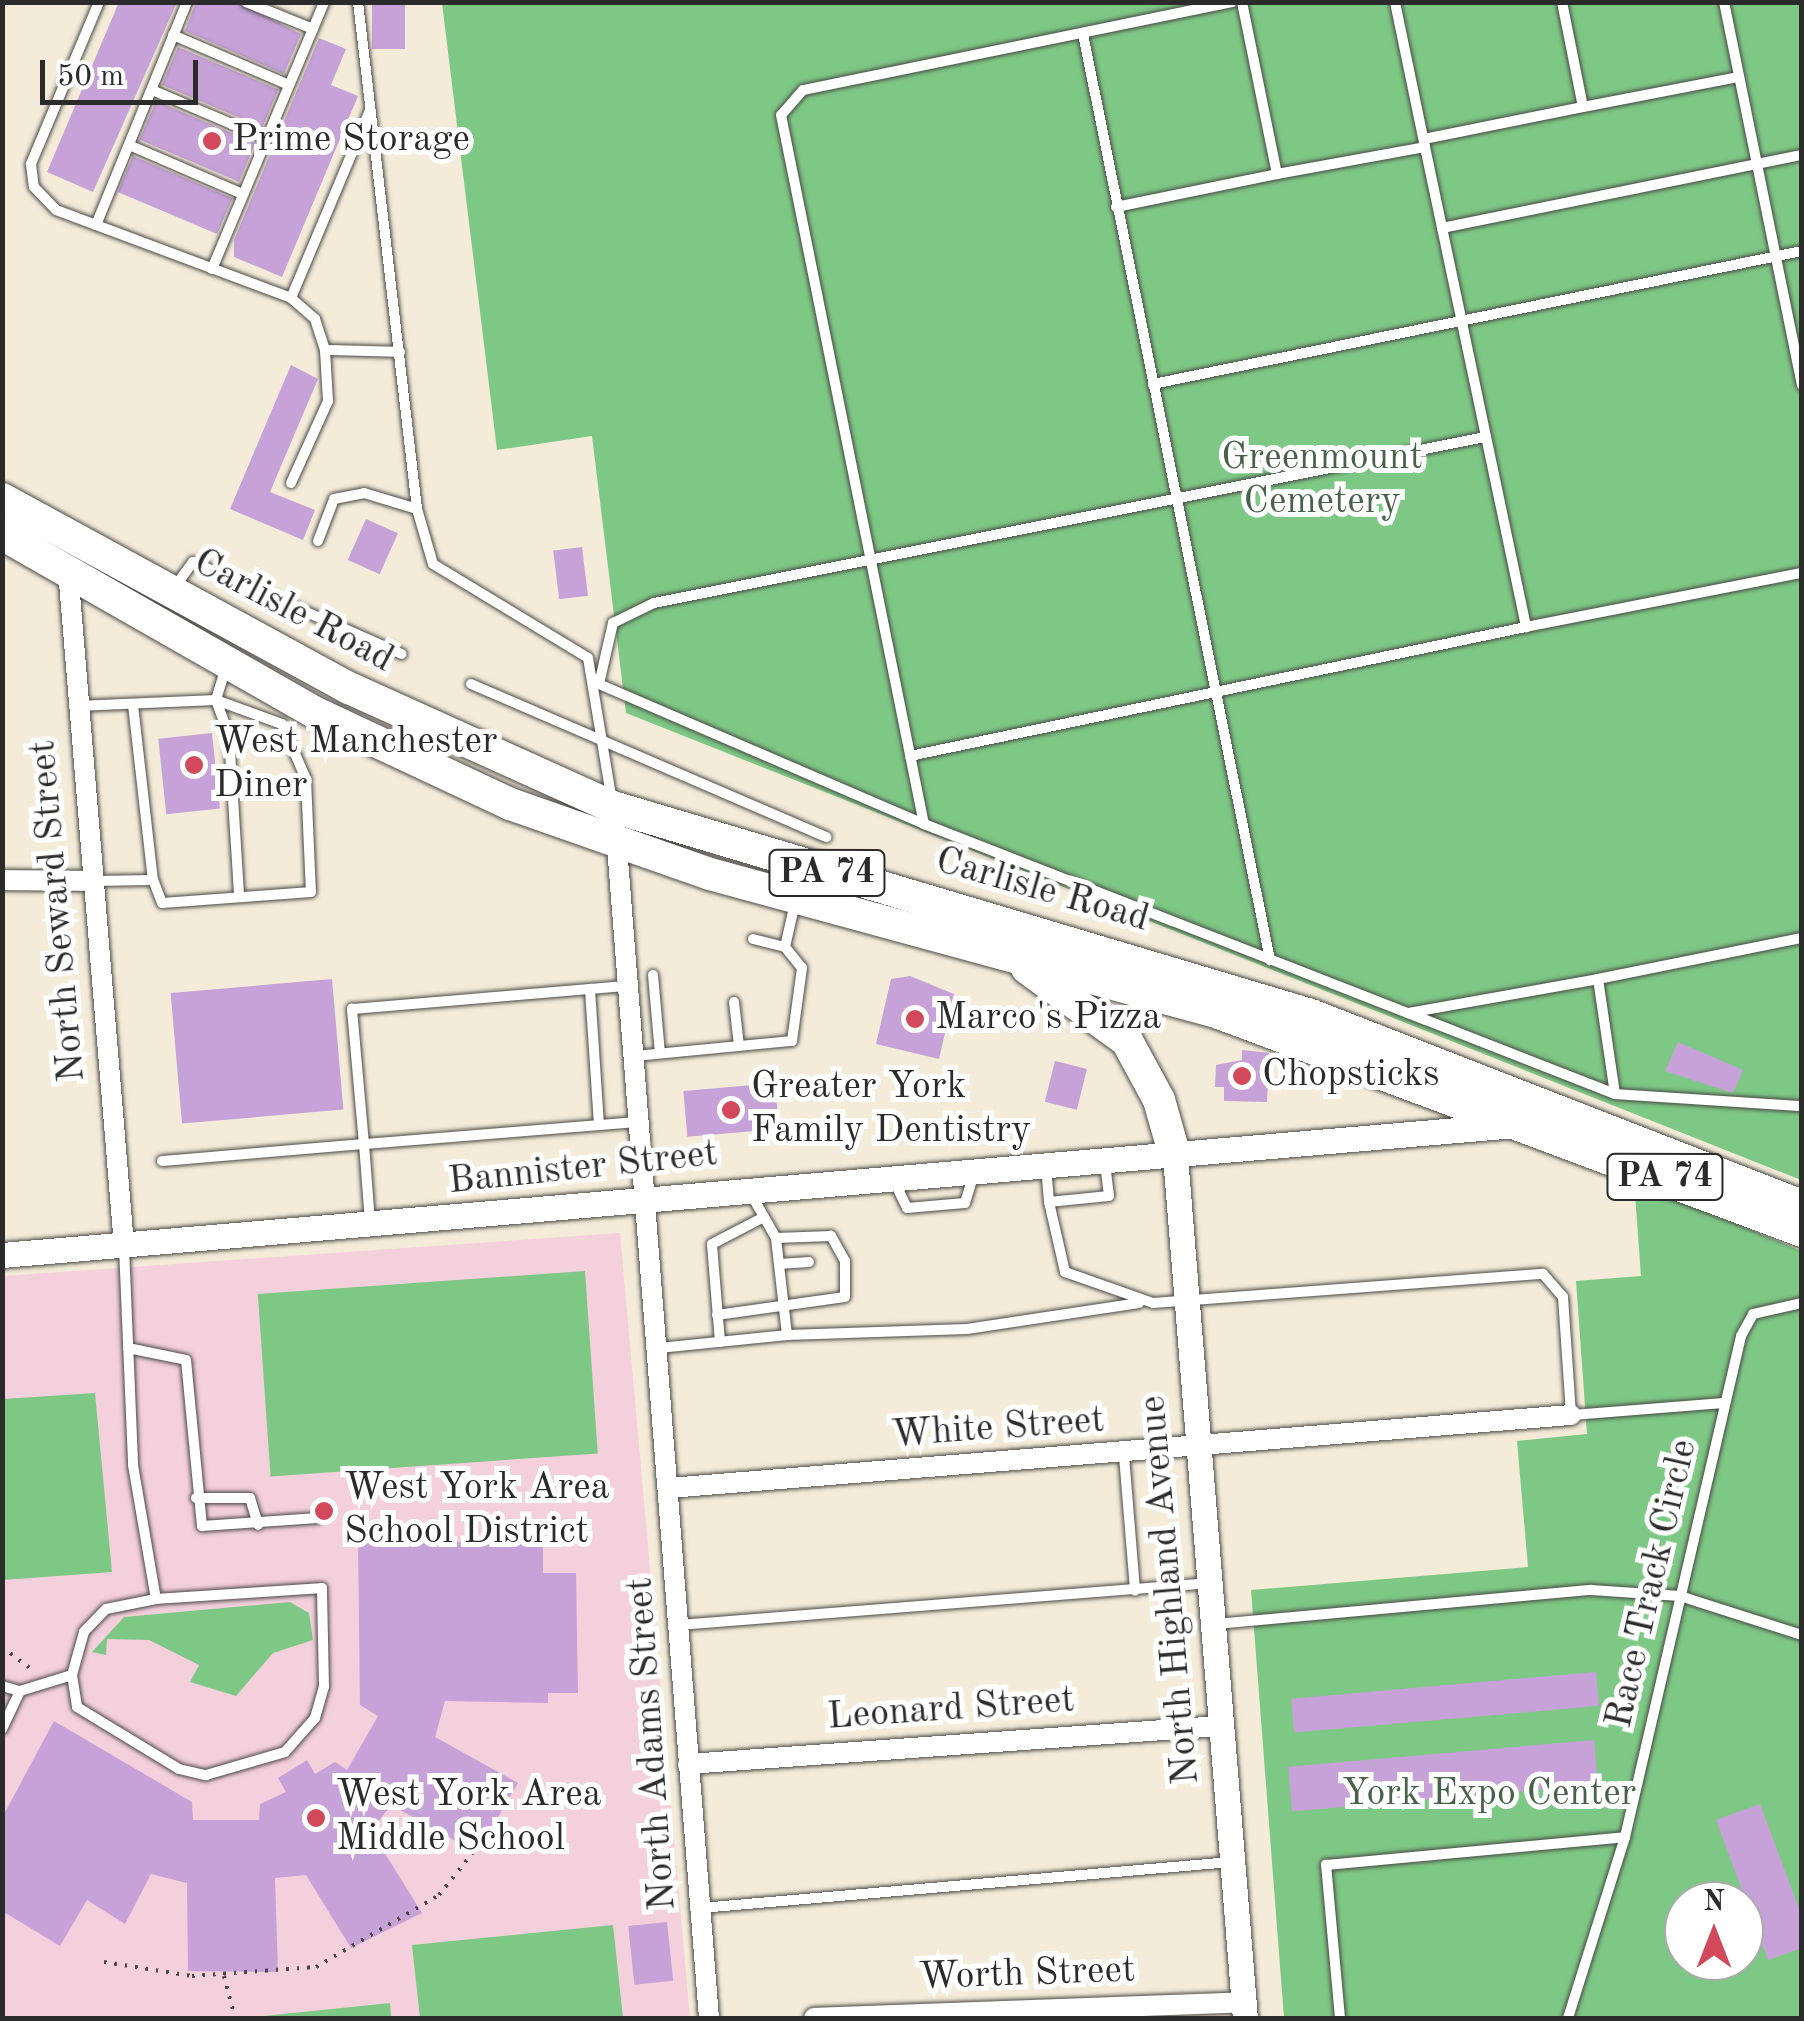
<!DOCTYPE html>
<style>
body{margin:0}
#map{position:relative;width:1804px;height:2021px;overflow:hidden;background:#f4ecd9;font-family:"Old Standard TT",serif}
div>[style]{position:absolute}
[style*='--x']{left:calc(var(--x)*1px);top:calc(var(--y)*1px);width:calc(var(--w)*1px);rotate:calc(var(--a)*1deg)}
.built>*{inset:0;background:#f4cfdc}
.green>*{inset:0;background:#7ec885;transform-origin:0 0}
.building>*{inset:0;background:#c7a2d8;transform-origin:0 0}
.path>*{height:4px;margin-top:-2px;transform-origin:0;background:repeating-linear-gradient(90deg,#494845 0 2.5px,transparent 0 10.5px)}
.roads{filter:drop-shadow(0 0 2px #494845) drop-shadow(0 0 2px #494845)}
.service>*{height:10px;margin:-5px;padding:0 5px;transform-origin:5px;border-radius:5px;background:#fff}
.minor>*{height:20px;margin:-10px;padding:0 10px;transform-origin:10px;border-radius:10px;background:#fff}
.tertiary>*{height:25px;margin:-12.5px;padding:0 12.5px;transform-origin:12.5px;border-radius:12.5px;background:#fff}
.primary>*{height:32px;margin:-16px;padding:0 16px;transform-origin:16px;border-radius:16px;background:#fff}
.dots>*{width:28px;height:28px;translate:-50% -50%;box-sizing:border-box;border:5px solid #fff;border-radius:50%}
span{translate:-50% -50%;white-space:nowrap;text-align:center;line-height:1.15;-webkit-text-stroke:10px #fff;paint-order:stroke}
.shield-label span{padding:2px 8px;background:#fff;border:2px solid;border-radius:8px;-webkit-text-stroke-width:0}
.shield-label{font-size:35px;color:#2b2b2b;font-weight:700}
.poi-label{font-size:38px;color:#2b2b2b}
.left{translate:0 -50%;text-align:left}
.park-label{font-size:38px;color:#48624a}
.street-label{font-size:38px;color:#2b2b2b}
.frame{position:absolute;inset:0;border:5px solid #2b2b2b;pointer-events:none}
.north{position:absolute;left:1664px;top:1881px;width:100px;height:100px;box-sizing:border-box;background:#fff;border:2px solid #aaa;border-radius:50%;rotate:0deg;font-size:28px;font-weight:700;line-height:40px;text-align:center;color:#2b2b2b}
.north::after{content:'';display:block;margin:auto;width:35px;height:45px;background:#d1495b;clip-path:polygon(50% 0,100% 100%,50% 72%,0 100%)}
.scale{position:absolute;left:40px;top:60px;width:158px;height:45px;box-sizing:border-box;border:5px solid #2b2b2b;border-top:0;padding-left:12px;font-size:30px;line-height:35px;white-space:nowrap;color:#2b2b2b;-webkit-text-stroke:8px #fff;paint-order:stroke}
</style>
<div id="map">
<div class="built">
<i style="clip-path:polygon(620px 1233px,690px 2018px,3px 2018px,3px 1276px)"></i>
</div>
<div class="green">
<i style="clip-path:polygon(442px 3px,1801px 3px,1801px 1180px,626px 713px,592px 436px,497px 450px)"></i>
<i style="clip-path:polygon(evenodd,1634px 1181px,1801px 1251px,1801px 2018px,1284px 2018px,1251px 1590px,1528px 1567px,1517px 1441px,1587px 1434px,1576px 1281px,1641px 1276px,1634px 1181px,1684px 1901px,1744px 1901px,1744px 1961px,1684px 1961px,1684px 1901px)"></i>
<i style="left:585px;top:1271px;width:183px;height:328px;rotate:86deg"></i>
<i style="clip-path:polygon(95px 1393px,112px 1572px,3px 1580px,3px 1399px)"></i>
<i style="clip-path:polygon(290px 1602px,309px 1613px,313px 1640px,273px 1653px,236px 1696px,190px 1682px,199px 1665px,149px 1640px,107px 1639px,106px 1655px,92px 1652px,124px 1617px)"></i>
<i style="clip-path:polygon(613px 1925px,623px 2018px,420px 2018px,412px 1945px)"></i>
<i style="clip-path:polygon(390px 2003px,391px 2018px,245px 2018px)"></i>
</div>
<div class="building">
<i style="clip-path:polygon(119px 2px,177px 2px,93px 192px,47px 172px)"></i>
<i style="clip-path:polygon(196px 2px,237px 2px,301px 34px,284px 74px,185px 31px)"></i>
<i style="left:372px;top:2px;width:33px;height:47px"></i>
<i style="clip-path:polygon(319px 38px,346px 49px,331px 85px,358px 96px,282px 277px,234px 257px,234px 240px)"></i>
<i style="left:178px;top:47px;width:109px;height:41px;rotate:23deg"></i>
<i style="left:156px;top:101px;width:108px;height:42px;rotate:23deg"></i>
<i style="left:133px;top:156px;width:108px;height:39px;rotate:23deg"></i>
<i style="clip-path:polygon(291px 365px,318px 379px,270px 492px,315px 510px,303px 540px,230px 509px)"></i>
<i style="left:366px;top:519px;width:35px;height:45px;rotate:24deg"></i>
<i style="left:582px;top:547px;width:49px;height:29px;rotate:83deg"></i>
<i style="left:212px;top:733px;width:76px;height:54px;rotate:84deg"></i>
<i style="clip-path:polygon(910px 976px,954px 994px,939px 1059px,876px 1044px,891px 979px)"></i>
<i style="left:332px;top:979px;width:131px;height:162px;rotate:85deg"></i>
<i style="clip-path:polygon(1678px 1042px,1743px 1070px,1733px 1093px,1665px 1071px)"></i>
<i style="clip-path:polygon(1242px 1050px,1269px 1053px,1267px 1102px,1224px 1101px,1224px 1087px,1215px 1087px,1216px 1065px,1242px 1060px)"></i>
<i style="left:1055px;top:1061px;width:33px;height:42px;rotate:14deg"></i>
<i style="left:775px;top:1083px;width:46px;height:92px;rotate:85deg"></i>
<i style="clip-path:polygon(358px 1540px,543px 1543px,543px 1573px,576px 1573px,578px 1693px,548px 1693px,548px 1703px,445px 1701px,435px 1737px,518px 1783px,477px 1853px,391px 1805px,371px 1831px,422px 1913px,351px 1948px,306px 1875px,275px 1878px,278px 1972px,188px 1971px,187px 1883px,151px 1874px,125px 1924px,87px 1900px,60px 1946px,2px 1911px,2px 1818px,54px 1721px,192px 1802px,193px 1820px,259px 1820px,260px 1804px,286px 1792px,278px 1778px,307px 1760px,315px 1774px,335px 1762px,347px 1770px,378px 1716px,360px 1705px)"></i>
<i style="left:1596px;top:1672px;width:34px;height:306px;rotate:85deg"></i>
<i style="left:1594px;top:1740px;width:45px;height:307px;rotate:85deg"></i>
<i style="clip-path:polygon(1760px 1804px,1802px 1917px,1802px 1948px,1768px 1960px,1716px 1820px)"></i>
<i style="left:667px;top:1922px;width:59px;height:39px;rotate:84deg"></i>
</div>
<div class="path">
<i style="--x:2;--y:1647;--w:35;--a:37"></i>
<i style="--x:104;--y:1962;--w:89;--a:9"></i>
<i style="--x:192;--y:1976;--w:124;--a:-4.2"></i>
<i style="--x:316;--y:1967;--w:143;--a:-30.3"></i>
<i style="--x:439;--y:1895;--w:56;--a:-51.5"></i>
<i style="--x:224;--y:1976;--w:43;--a:75.3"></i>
</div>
<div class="roads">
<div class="service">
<i style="--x:99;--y:2;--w:176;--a:112.8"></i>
<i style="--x:31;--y:164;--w:23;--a:83"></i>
<i style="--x:34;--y:187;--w:32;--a:46"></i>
<i style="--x:56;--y:210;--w:251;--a:20.5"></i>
<i style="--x:291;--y:298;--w:32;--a:41"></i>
<i style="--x:315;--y:319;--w:33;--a:72"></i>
<i style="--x:325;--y:350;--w:75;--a:1.5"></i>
<i style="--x:246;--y:2;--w:72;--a:21.9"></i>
<i style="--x:358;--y:2;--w:510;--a:83.36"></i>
<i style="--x:417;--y:509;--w:57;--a:73.8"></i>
<i style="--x:433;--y:564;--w:181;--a:31.2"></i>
<i style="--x:588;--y:658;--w:145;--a:80.5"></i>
<i style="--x:1232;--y:2;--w:438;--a:168.4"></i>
<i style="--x:803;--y:90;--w:33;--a:131"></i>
<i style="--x:781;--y:115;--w:723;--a:78.6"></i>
<i style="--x:924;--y:824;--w:742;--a:21.34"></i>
<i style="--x:1615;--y:1094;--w:116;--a:-98.4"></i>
<i style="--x:1598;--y:979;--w:208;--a:-11.4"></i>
<i style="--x:1562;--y:2;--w:107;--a:78.7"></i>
<i style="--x:1583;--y:107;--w:159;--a:-10.9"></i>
<i style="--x:1724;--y:2;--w:391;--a:78.5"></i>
<i style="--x:1083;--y:34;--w:945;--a:78.58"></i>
<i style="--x:173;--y:35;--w:126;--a:23.3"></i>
<i style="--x:152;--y:90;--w:125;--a:23.1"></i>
<i style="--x:1424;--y:139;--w:162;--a:-11.4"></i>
<i style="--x:129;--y:145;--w:124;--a:23.3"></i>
<i style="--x:1425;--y:147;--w:491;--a:78.1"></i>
<i style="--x:1526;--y:627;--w:281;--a:-11.1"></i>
<i style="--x:1277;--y:174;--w:150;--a:-10.3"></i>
<i style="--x:1425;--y:147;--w:148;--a:-101.7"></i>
<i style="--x:1116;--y:207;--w:164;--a:-11.6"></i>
<i style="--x:1277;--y:174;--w:176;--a:-101.5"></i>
<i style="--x:96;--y:225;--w:241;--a:-67.8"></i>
<i style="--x:1442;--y:228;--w:367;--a:-11.5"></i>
<i style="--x:212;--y:269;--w:290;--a:-67.2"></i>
<i style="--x:291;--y:298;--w:204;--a:-67.2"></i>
<i style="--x:1153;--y:384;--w:662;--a:-11.58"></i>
<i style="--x:291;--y:483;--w:90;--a:-65.7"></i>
<i style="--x:328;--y:401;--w:51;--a:-93.4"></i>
<i style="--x:318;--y:541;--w:45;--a:-69.1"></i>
<i style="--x:334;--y:499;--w:31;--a:-11"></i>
<i style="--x:364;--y:493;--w:55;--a:16.8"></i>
<i style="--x:174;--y:588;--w:32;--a:-54"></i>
<i style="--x:193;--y:562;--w:228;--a:23.8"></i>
<i style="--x:226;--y:667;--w:34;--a:107"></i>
<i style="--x:216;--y:700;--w:37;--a:70"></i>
<i style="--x:229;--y:735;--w:160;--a:86.4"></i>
<i style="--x:471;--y:684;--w:387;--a:23.3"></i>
<i style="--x:133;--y:705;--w:176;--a:83.5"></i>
<i style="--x:77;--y:706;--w:139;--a:-2.5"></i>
<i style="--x:216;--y:700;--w:70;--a:20"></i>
<i style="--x:282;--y:724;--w:60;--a:66.4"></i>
<i style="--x:306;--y:779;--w:113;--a:87.5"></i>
<i style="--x:311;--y:892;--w:149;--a:175.8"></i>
<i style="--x:162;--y:903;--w:25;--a:-111"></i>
<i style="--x:153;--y:880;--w:60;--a:179"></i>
<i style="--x:910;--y:756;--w:629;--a:-11.83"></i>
<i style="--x:924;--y:824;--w:354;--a:-156.7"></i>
<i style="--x:599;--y:684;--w:63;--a:-77.1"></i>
<i style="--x:613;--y:623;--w:46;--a:-26"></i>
<i style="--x:654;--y:603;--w:847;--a:-11.3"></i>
<i style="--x:753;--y:939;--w:33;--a:14"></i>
<i style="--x:785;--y:947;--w:45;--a:-77.2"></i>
<i style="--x:653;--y:975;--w:78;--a:84.9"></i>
<i style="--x:734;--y:1002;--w:44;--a:83.5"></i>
<i style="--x:1408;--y:1013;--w:193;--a:-10.1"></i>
<i style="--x:635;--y:1056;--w:158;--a:-5.5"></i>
<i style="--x:792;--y:1041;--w:74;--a:-82.2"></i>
<i style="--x:802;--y:968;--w:27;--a:-129"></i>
<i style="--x:1615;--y:1094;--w:187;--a:3.7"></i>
<i style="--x:599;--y:1125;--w:136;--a:-93.8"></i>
<i style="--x:590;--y:989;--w:38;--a:-5"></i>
<i style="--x:162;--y:1161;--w:203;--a:-4.8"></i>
<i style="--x:364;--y:1144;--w:136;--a:-95.1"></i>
<i style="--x:352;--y:1009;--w:239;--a:-4.8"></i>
<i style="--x:1046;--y:1167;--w:35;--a:85"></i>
<i style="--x:1049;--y:1202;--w:60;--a:-5.7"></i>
<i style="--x:1109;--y:1196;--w:32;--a:-97"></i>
<i style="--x:893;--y:1179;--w:32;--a:64"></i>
<i style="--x:907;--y:1208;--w:58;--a:-4.9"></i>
<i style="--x:965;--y:1203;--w:28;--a:-73"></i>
<i style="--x:1049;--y:1202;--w:72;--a:77.1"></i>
<i style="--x:1065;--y:1272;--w:93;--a:19.4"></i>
<i style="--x:1153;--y:1303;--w:391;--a:-4.3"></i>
<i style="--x:1543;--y:1274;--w:30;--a:49"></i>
<i style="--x:1563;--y:1297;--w:118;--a:86.1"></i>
<i style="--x:1571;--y:1415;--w:154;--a:-4.5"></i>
<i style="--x:370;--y:1222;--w:78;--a:-94.4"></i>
<i style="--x:364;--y:1144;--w:275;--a:-4.6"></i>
<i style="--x:124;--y:1247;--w:218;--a:87.6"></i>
<i style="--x:133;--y:1465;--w:136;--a:80.3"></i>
<i style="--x:156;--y:1599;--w:51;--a:168.7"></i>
<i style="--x:106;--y:1609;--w:32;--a:134"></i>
<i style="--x:84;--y:1632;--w:45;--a:105.6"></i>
<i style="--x:72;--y:1675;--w:32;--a:81"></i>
<i style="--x:77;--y:1707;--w:119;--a:31.3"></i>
<i style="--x:179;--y:1769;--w:28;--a:13"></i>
<i style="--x:206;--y:1775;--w:82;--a:-16.2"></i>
<i style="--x:285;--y:1752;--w:45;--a:-48.6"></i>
<i style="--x:315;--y:1718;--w:32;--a:-74"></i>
<i style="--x:324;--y:1687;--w:99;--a:-91.2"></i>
<i style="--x:322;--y:1588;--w:166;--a:176.2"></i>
<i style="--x:779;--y:1264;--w:30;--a:-4"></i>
<i style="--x:717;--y:1315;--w:129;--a:-8"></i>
<i style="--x:845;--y:1297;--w:36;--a:-90"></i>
<i style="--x:845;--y:1261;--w:29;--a:-119"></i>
<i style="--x:831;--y:1236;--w:55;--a:177.9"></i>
<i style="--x:787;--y:1335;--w:180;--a:-1.9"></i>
<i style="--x:967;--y:1329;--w:174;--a:-8.6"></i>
<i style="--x:720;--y:1342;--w:98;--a:-94.7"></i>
<i style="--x:712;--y:1244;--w:54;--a:-27.5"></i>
<i style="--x:128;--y:1348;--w:59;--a:11.7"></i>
<i style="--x:186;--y:1360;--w:167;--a:84.5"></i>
<i style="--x:202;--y:1526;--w:116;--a:-3.9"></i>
<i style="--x:659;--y:1348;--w:129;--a:-5.8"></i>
<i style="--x:787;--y:1335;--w:98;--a:-96.5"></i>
<i style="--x:776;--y:1238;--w:51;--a:-119.6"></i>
<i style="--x:1124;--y:1456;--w:135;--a:85.3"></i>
<i style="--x:196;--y:1498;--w:54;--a:0"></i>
<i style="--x:250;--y:1498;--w:28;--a:73"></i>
<i style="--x:1216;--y:1624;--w:377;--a:-5.2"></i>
<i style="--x:1591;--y:1590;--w:89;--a:3.9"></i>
<i style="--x:1680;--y:1596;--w:128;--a:17.7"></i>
<i style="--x:679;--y:1625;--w:533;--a:-4.52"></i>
<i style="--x:2;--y:1686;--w:19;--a:16"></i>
<i style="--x:20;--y:1691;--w:54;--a:-17.1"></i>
<i style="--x:2;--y:1729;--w:42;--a:-64.7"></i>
<i style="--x:701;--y:1908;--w:532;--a:-4.96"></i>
<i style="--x:1340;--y:2018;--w:154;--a:-95.2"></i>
<i style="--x:1326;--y:1865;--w:300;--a:-5.3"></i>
<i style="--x:1568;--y:2018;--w:190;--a:-72.5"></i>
<i style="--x:1625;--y:1837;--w:514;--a:-76.96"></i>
<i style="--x:1741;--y:1336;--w:25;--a:-61"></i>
<i style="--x:1753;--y:1314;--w:50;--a:-12.7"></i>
</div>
<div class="minor">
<i style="--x:68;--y:570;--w:678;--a:85.26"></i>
<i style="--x:616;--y:834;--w:1188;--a:85.51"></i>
<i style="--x:2;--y:880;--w:90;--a:0.6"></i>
<i style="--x:669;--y:1488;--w:905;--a:-4.63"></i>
<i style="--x:688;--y:1764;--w:533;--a:-4.09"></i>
<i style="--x:814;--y:2018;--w:429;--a:-2.1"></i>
</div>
<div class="tertiary">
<i style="--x:1175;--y:1156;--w:865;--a:85.36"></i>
<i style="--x:2;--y:1255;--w:1518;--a:-4.91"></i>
</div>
<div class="primary">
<i style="--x:2;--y:499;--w:395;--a:28.6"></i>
<i style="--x:349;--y:688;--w:290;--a:24.3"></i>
<i style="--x:613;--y:807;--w:728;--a:16.59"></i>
<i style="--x:1311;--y:1015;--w:527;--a:21.26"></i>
<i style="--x:2;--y:534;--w:364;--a:29.7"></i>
<i style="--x:318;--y:714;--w:212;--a:25.1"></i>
<i style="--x:510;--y:804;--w:212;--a:19.3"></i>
<i style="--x:710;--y:874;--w:524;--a:15.26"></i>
<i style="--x:1216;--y:1012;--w:626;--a:20.49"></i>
<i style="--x:1027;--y:968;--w:124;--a:36.1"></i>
<i style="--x:1127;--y:1041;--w:67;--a:61.5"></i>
<i style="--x:1159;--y:1100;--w:58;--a:74.1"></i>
</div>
</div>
<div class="dots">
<i style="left:212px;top:141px;background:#d1495b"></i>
<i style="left:194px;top:765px;background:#d1495b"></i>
<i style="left:915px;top:1019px;background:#d1495b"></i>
<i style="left:1242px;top:1076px;background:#d1495b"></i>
<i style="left:731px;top:1110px;background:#d1495b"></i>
<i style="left:324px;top:1511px;background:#d1495b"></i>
<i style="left:316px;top:1818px;background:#d1495b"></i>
</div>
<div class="shield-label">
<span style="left:827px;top:873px">PA 74</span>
<span style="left:1665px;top:1177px">PA 74</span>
</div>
<div class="poi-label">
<span class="left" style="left:232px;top:141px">Prime Storage</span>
<span class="left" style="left:214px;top:765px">West Manchester<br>Diner</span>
<span class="left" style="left:935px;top:1019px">Marco's Pizza</span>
<span class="left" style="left:1262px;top:1076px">Chopsticks</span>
<span class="left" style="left:751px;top:1110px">Greater York<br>Family Dentistry</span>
<span class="left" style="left:344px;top:1511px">West York Area<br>School District</span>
<span class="left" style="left:336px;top:1818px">West York Area<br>Middle School</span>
</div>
<div class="park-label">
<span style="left:1322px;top:481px">Greenmount<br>Cemetery</span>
<span style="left:1489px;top:1795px">York Expo Center</span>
</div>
<div class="street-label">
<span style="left:293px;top:612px;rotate:28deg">Carlisle Road</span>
<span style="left:1042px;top:891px;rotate:16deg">Carlisle Road</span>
<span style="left:59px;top:911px;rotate:-95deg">North Seward Street</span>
<span style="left:583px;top:1169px;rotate:-6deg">Bannister Street</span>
<span style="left:998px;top:1429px;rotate:-4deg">White Street</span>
<span style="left:1653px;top:1584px;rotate:-77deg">Race Track Circle</span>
<span style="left:1171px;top:1590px;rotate:-95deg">North Highland Avenue</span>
<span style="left:951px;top:1710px;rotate:-4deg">Leonard Street</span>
<span style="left:653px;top:1744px;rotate:-94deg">North Adams Street</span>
<span style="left:1027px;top:1975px;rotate:-2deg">Worth Street</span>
</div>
<div class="frame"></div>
<div class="north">N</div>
<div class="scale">50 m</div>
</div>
